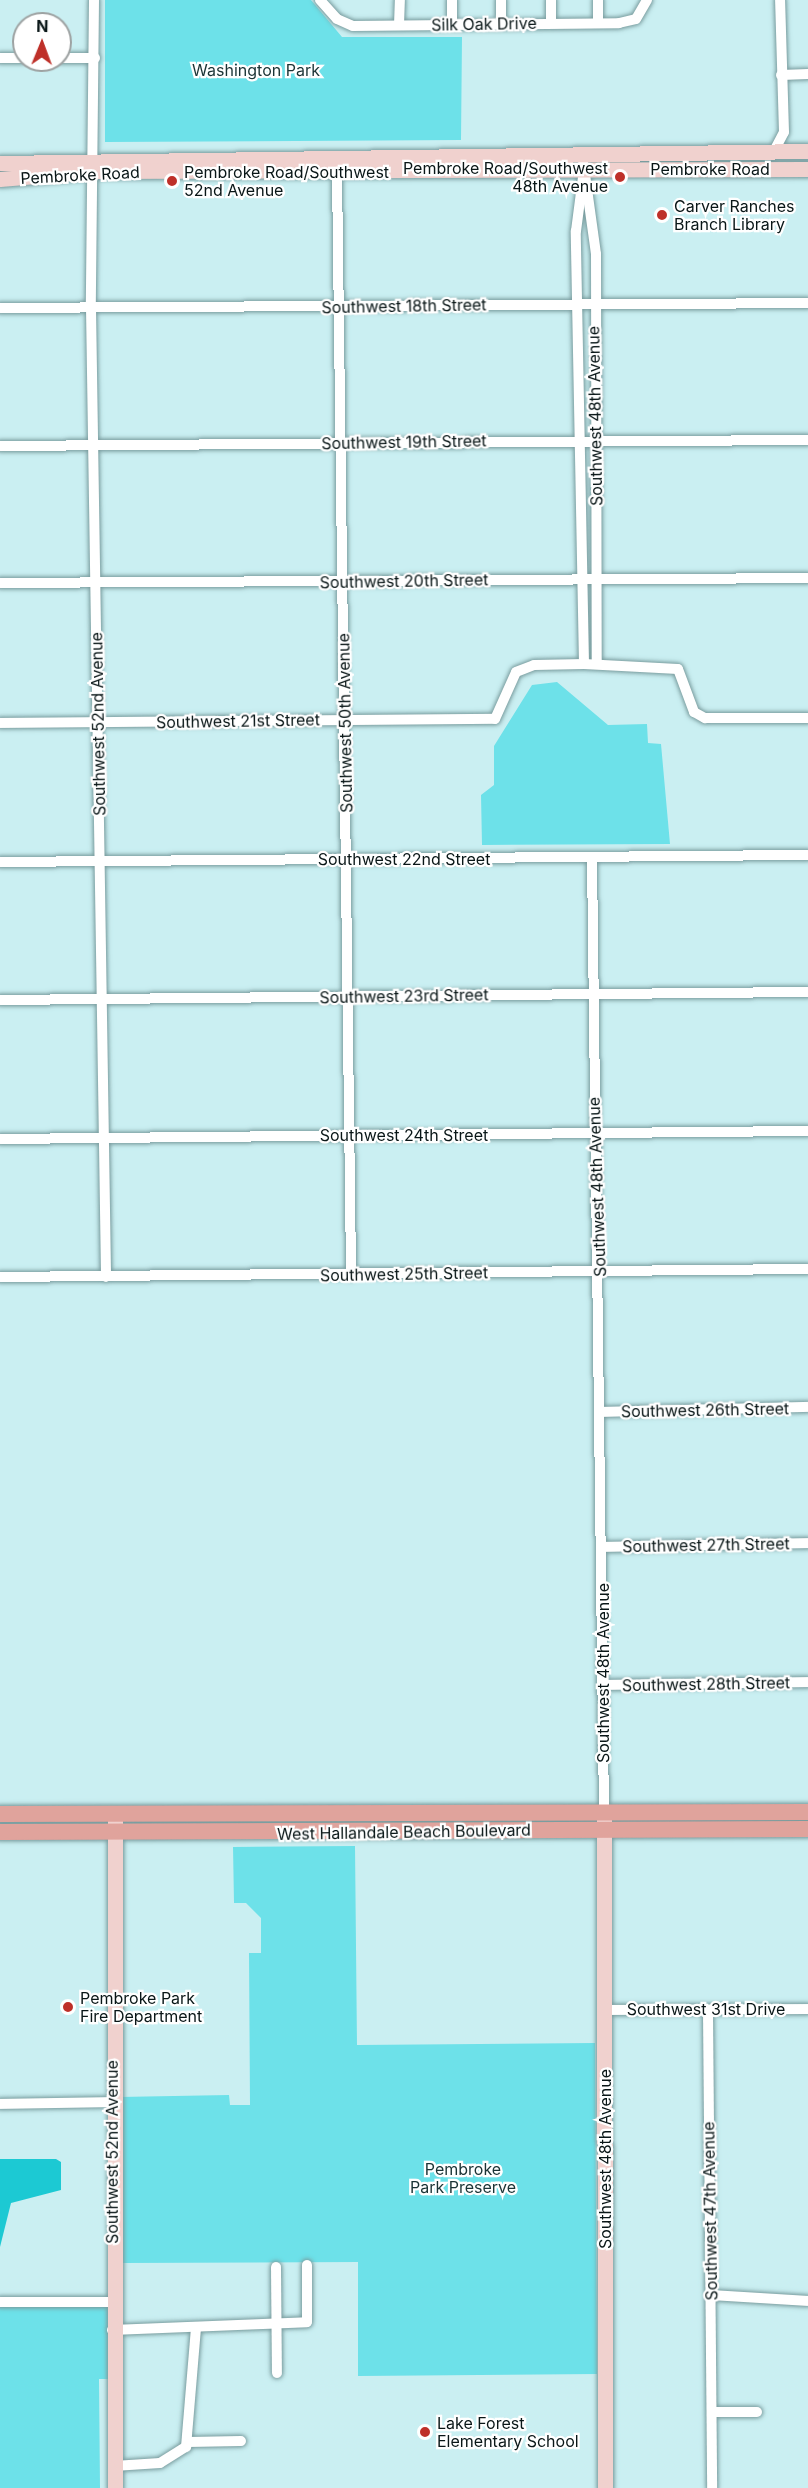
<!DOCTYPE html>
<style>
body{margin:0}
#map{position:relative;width:808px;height:2488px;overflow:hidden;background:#caeff2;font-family:Inter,sans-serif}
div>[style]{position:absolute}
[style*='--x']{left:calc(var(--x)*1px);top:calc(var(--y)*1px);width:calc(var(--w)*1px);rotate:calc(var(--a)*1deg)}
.green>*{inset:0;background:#6de1e9}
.water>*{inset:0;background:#1cc9d3}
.roads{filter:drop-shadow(0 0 2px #799c9e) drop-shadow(0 0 2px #799c9e)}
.street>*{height:10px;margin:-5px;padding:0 5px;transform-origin:5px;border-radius:5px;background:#fff}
.secondary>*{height:15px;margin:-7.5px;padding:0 7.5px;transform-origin:7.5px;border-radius:7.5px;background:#f0d1ce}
.primary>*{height:16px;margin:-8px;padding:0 8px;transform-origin:8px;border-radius:8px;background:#e0a39c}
.dots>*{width:16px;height:16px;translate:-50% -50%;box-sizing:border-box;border:3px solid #fff;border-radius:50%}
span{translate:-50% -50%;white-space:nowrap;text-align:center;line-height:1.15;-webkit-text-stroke:4.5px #fff;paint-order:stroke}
.street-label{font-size:16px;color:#091617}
.park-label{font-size:16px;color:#1a3335}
.poi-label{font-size:16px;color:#091617}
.right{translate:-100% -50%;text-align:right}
.left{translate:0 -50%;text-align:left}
.north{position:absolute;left:12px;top:12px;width:60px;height:60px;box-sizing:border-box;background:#fff;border:2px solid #9da2a2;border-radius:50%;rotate:1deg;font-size:16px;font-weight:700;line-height:24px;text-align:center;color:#091617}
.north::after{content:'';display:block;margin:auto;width:21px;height:27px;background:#be3029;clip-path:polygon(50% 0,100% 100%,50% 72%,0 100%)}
</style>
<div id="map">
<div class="green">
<i style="clip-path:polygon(105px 0,311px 0,342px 37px,462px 37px,461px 140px,105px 142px)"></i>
<i style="clip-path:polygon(557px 682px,608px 725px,647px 724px,648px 743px,661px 744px,670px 844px,482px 845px,481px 795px,494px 785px,494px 746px,532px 685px)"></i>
<i style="clip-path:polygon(355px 1846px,357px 2045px,595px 2043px,597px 2374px,358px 2376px,358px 2262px,121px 2263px,119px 2097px,229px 2095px,230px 2105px,250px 2105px,249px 1953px,261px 1953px,261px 1918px,246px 1903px,234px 1903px,233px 1847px)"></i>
<i style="clip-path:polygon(108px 2302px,109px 2379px,99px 2379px,100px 2488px,0 2488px,0 2303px)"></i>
</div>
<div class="water">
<i style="clip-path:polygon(0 2159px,56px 2159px,61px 2162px,61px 2190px,11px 2203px,0 2247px)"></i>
</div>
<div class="roads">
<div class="street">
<i style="--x:94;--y:0;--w:308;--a:90.6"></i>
<i style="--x:91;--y:308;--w:969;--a:89.11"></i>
<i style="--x:320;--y:0;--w:25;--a:48"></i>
<i style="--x:337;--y:19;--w:17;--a:24"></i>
<i style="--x:353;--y:26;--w:266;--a:-0.6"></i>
<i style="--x:619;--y:23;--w:17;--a:-13"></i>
<i style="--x:636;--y:19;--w:22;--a:-60"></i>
<i style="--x:452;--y:0;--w:24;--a:90"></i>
<i style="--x:501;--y:0;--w:24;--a:90"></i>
<i style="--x:551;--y:23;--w:23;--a:-90"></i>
<i style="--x:598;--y:23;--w:23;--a:-90"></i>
<i style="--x:399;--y:25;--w:25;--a:-88"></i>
<i style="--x:0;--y:58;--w:24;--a:0"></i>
<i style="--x:60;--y:58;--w:35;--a:0"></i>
<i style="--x:781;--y:75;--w:27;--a:-2"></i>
<i style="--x:774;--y:151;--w:21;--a:-62"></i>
<i style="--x:784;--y:132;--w:132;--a:-91.7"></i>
<i style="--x:582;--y:153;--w:102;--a:82.1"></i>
<i style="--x:596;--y:254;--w:410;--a:89.9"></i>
<i style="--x:337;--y:171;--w:1104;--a:89.27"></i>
<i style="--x:0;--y:308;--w:808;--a:-0.35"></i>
<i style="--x:0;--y:446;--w:808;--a:-0.43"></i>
<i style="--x:0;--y:583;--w:808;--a:-0.35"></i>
<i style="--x:584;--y:664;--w:433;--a:-91.1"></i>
<i style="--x:576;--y:231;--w:63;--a:-82.6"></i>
<i style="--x:0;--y:723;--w:495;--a:-0.5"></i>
<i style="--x:495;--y:719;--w:51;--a:-65.9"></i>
<i style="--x:516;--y:672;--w:19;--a:-21"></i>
<i style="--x:534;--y:665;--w:50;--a:-1.1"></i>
<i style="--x:584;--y:664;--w:94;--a:3"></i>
<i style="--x:678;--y:669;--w:46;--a:69.6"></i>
<i style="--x:694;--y:712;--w:13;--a:29"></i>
<i style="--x:705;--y:718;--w:103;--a:0"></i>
<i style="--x:592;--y:858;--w:956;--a:89.28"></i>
<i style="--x:0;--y:862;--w:808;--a:-0.5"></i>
<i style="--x:0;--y:1000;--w:808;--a:-0.57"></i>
<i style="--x:0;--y:1139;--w:808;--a:-0.57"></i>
<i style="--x:0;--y:1277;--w:808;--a:-0.57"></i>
<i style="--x:603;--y:1412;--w:205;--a:-1.4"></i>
<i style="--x:603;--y:1547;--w:205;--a:-1.1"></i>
<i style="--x:604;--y:1685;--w:204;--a:-0.8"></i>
<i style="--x:605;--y:2010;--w:203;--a:-0.3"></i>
<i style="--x:708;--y:2011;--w:477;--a:89.5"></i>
<i style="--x:0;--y:2104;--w:112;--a:-1"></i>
<i style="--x:276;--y:2267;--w:106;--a:89.5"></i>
<i style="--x:712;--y:2295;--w:96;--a:3.6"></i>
<i style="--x:0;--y:2302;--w:112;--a:0"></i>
<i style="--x:112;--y:2330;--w:195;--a:-2.3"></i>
<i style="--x:307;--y:2322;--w:57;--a:-90"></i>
<i style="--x:714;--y:2412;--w:43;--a:0"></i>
<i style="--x:188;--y:2442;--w:53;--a:-1.1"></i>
<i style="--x:114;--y:2466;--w:46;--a:-3.7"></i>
<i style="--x:160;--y:2463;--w:31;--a:-32"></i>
<i style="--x:186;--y:2447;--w:118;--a:-85.2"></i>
</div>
<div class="secondary">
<i style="--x:0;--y:163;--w:808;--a:-0.85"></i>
<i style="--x:0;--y:179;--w:95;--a:-4.8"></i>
<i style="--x:95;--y:171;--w:713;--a:-0.16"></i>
<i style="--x:115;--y:1815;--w:673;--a:90"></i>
<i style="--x:604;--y:1819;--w:669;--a:89.91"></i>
</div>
<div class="primary">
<i style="--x:0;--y:1814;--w:808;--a:-0.14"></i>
<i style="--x:0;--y:1832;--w:808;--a:-0.21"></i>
</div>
</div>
<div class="dots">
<i style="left:620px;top:177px;background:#be3029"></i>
<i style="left:172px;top:181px;background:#be3029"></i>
<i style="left:662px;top:215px;background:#be3029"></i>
<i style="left:68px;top:2007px;background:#be3029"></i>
<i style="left:425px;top:2432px;background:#be3029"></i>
</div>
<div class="street-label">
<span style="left:484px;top:24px;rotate:-1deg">Silk Oak Drive</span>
<span style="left:710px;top:169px">Pembroke Road</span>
<span style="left:80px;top:175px;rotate:-3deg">Pembroke Road</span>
<span style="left:404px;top:306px;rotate:-1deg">Southwest 18th Street</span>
<span style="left:595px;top:416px;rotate:-91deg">Southwest 48th Avenue</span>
<span style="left:404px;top:442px;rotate:-1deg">Southwest 19th Street</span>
<span style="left:404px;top:581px;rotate:-1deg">Southwest 20th Street</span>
<span style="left:238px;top:721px;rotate:-1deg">Southwest 21st Street</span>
<span style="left:345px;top:723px;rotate:-91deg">Southwest 50th Avenue</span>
<span style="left:98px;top:724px;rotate:-91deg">Southwest 52nd Avenue</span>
<span style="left:404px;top:859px">Southwest 22nd Street</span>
<span style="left:404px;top:996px;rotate:-1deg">Southwest 23rd Street</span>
<span style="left:404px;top:1135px">Southwest 24th Street</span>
<span style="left:597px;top:1187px;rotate:-92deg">Southwest 48th Avenue</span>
<span style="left:404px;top:1274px;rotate:-1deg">Southwest 25th Street</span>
<span style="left:705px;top:1410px;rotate:-1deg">Southwest 26th Street</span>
<span style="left:706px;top:1545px;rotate:-1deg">Southwest 27th Street</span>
<span style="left:603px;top:1673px;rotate:-90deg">Southwest 48th Avenue</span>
<span style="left:706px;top:1684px;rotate:-1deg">Southwest 28th Street</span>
<span style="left:404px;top:1832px;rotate:-1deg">West Hallandale Beach Boulevard</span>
<span style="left:706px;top:2009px">Southwest 31st Drive</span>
<span style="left:112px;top:2152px;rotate:-90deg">Southwest 52nd Avenue</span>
<span style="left:605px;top:2159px;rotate:-90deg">Southwest 48th Avenue</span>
<span style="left:710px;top:2211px;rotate:-91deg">Southwest 47th Avenue</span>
</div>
<div class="park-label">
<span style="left:256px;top:70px">Washington Park</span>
<span style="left:463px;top:2178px">Pembroke<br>Park Preserve</span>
</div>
<div class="poi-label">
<span class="right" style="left:608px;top:177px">Pembroke Road/Southwest<br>48th Avenue</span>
<span class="left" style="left:184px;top:181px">Pembroke Road/Southwest<br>52nd Avenue</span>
<span class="left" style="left:674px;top:215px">Carver Ranches<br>Branch Library</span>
<span class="left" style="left:80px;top:2007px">Pembroke Park<br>Fire Department</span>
<span class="left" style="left:437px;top:2432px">Lake Forest<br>Elementary School</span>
</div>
<div class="north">N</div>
</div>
